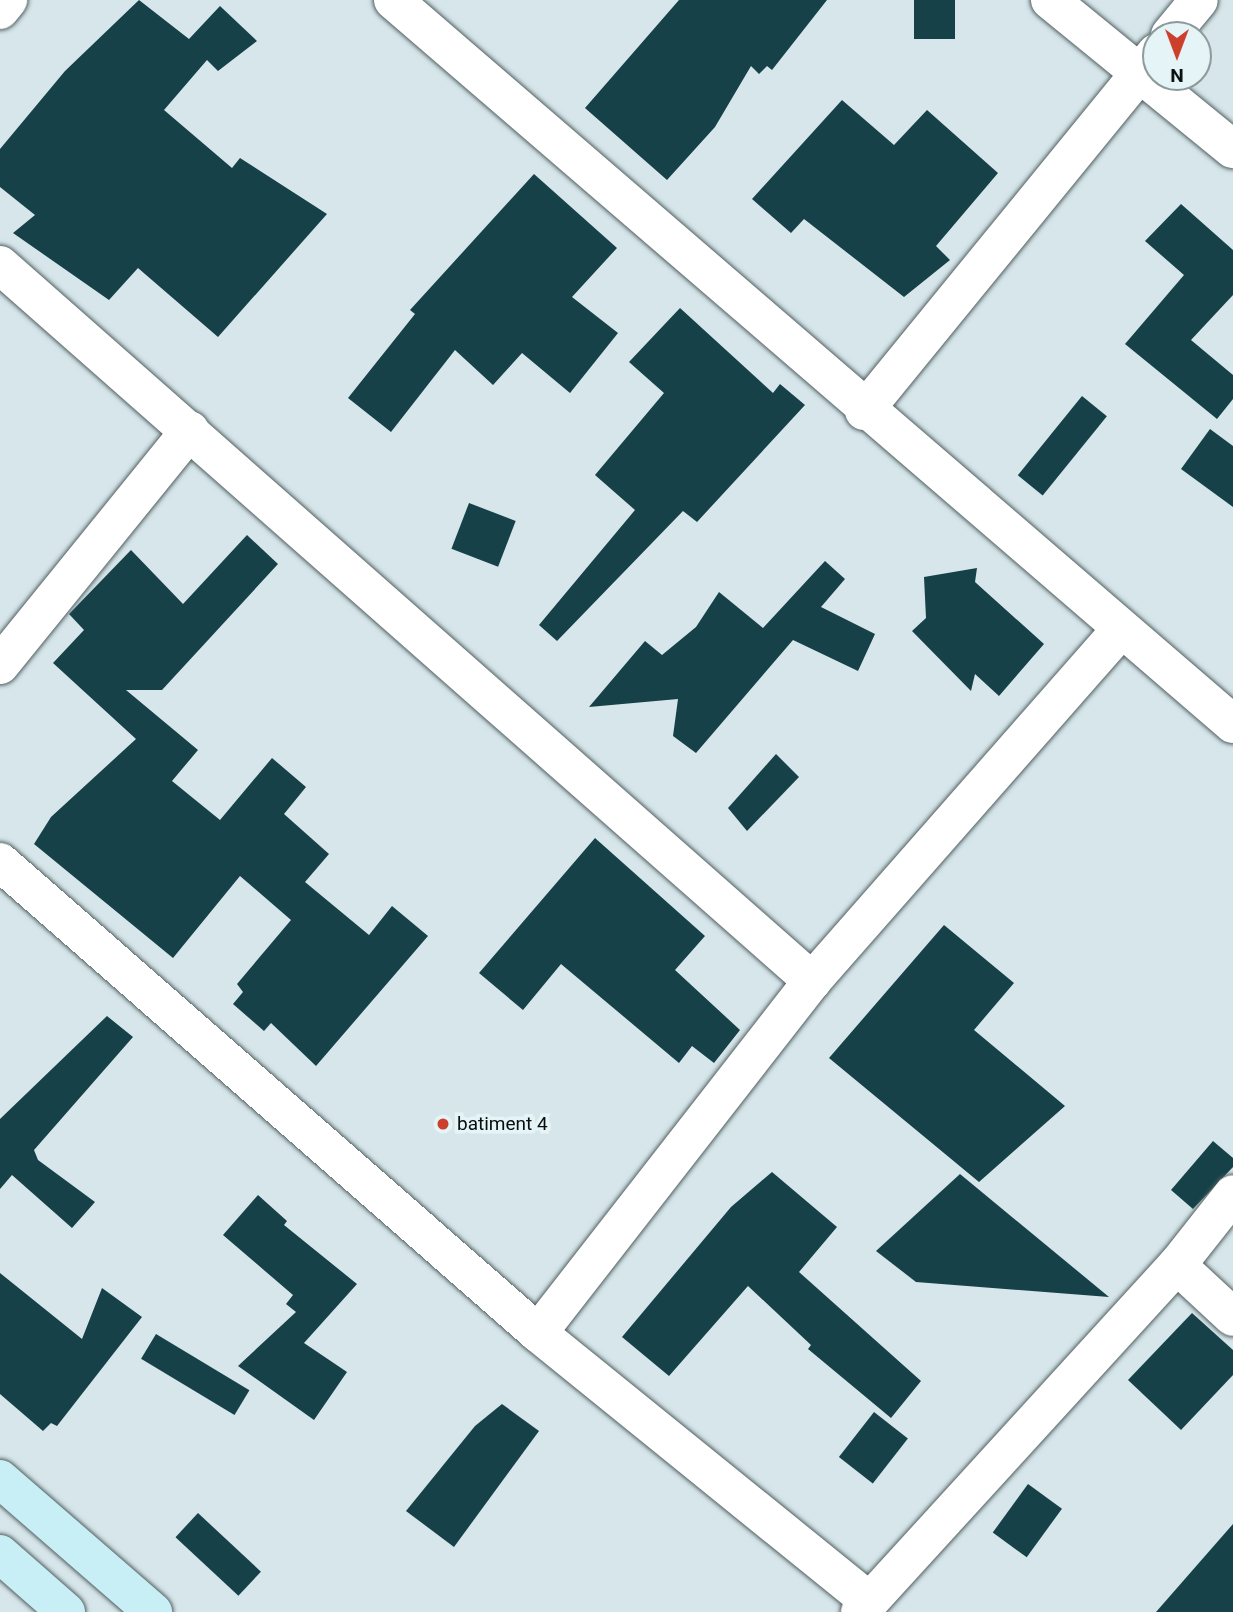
<!DOCTYPE html>
<style>
body{margin:0}
#map{position:relative;width:1233px;height:1612px;overflow:hidden;background:#d6e6ea;font-family:Roboto,sans-serif}
div>[style]{position:absolute}
[style*='--x']{left:calc(var(--x)*1px);top:calc(var(--y)*1px);width:calc(var(--w)*1px);rotate:calc(var(--a)*1deg)}
.building>*{inset:0;background:#164148;transform-origin:0 0}
.roads{filter:drop-shadow(0 0 2px #515f61) drop-shadow(0 0 2px #515f61)}
.street>*{height:38px;margin:-19px;padding:0 19px;transform-origin:19px;border-radius:19px;background:#fff}
.secondary>*{height:38px;margin:-19px;padding:0 19px;transform-origin:19px;border-radius:19px;background:#c7eff5}
.dots>*{width:19px;height:19px;translate:-50% -50%;box-sizing:border-box;border:4px solid #e4f4f7;border-radius:50%}
span{translate:-50% -50%;white-space:nowrap;text-align:center;line-height:1.15;-webkit-text-stroke:7px #e4f4f7;paint-order:stroke}
.poi-label{font-size:19px;color:#080d0e}
.left{translate:0 -50%;text-align:left}
.north{position:absolute;left:1142px;top:21px;width:70px;height:70px;box-sizing:border-box;background:#e4f4f7;border:2px solid #8c989a;border-radius:50%;rotate:180deg;font-size:19px;font-weight:700;line-height:28px;text-align:center;color:#080d0e}
.north::after{content:'';display:block;margin:auto;width:24px;height:32px;background:#cb3f2b;clip-path:polygon(50% 0,100% 100%,50% 72%,0 100%)}
</style>
<div id="map">
<div class="building">
<i style="clip-path:polygon(139px 0,189px 39px,220px 6px,257px 41px,218px 71px,207px 60px,164px 110px,232px 168px,240px 158px,327px 214px,218px 337px,138px 268px,109px 300px,13px 233px,35px 215px,0 187px,0 149px,65px 71px)"></i>
<i style="clip-path:polygon(679px 0,827px 0,772px 70px,767px 66px,759px 74px,751px 66px,715px 127px,667px 180px,585px 108px)"></i>
<i style="left:914px;top:0;width:41px;height:39px"></i>
<i style="clip-path:polygon(842px 100px,894px 145px,927px 110px,998px 173px,936px 246px,950px 260px,904px 297px,804px 219px,791px 233px,752px 199px)"></i>
<i style="clip-path:polygon(534px 174px,617px 248px,572px 297px,618px 333px,570px 393px,522px 353px,493px 385px,455px 350px,391px 432px,348px 398px,415px 314px,410px 310px)"></i>
<i style="clip-path:polygon(1181px 204px,1233px 250px,1233px 295px,1191px 340px,1233px 375px,1233px 399px,1217px 419px,1125px 344px,1184px 275px,1145px 241px)"></i>
<i style="clip-path:polygon(680px 308px,773px 393px,780px 384px,805px 405px,697px 522px,683px 511px,557px 641px,539px 625px,635px 510px,595px 475px,664px 393px,629px 362px)"></i>
<i style="left:1082px;top:396px;width:32px;height:102px;rotate:39deg"></i>
<i style="clip-path:polygon(1210px 429px,1233px 446px,1233px 507px,1181px 469px)"></i>
<i style="left:469px;top:503px;width:50px;height:49px;rotate:21deg"></i>
<i style="clip-path:polygon(247px 535px,278px 564px,162px 690px,126px 690px,198px 750px,172px 781px,220px 820px,272px 758px,306px 787px,284px 814px,329px 854px,305px 882px,369px 935px,392px 906px,428px 936px,316px 1066px,271px 1023px,264px 1031px,233px 1004px,243px 992px,237px 984px,291px 920px,240px 876px,173px 958px,34px 844px,51px 817px,136px 739px,53px 663px,84px 630px,69px 614px,131px 550px,183px 604px)"></i>
<i style="clip-path:polygon(825px 561px,845px 579px,821px 607px,875px 634px,858px 671px,793px 640px,696px 753px,673px 736px,678px 699px,589px 707px,645px 641px,662px 655px,696px 627px,719px 592px,763px 628px)"></i>
<i style="clip-path:polygon(977px 568px,975px 582px,1044px 644px,999px 696px,975px 674px,971px 691px,912px 631px,926px 618px,924px 577px)"></i>
<i style="clip-path:polygon(776px 754px,799px 777px,747px 831px,728px 808px)"></i>
<i style="clip-path:polygon(595px 838px,705px 936px,675px 970px,740px 1030px,714px 1063px,692px 1046px,679px 1063px,561px 964px,523px 1010px,479px 973px)"></i>
<i style="clip-path:polygon(944px 925px,1014px 983px,974px 1030px,1065px 1106px,979px 1182px,829px 1058px)"></i>
<i style="clip-path:polygon(107px 1016px,133px 1037px,34px 1150px,38px 1160px,95px 1202px,72px 1228px,12px 1175px,0 1189px,0 1119px)"></i>
<i style="clip-path:polygon(1213px 1141px,1233px 1158px,1233px 1167px,1193px 1209px,1171px 1190px)"></i>
<i style="clip-path:polygon(772px 1172px,837px 1227px,799px 1272px,921px 1381px,891px 1418px,808px 1349px,811px 1345px,748px 1286px,669px 1376px,622px 1337px,731px 1207px)"></i>
<i style="clip-path:polygon(960px 1174px,1109px 1297px,916px 1282px,876px 1251px)"></i>
<i style="clip-path:polygon(258px 1195px,287px 1221px,284px 1225px,357px 1284px,304px 1343px,347px 1372px,314px 1420px,238px 1366px,296px 1312px,286px 1304px,293px 1295px,223px 1235px)"></i>
<i style="clip-path:polygon(0 1273px,82px 1339px,102px 1288px,142px 1317px,57px 1426px,51px 1423px,43px 1431px,0 1394px)"></i>
<i style="clip-path:polygon(1192px 1313px,1233px 1350px,1233px 1375px,1181px 1430px,1128px 1380px)"></i>
<i style="left:156px;top:1334px;width:109px;height:29px;rotate:31deg"></i>
<i style="clip-path:polygon(502px 1404px,539px 1431px,454px 1547px,406px 1511px,475px 1426px)"></i>
<i style="left:874px;top:1412px;width:43px;height:57px;rotate:38deg"></i>
<i style="left:1028px;top:1484px;width:42px;height:60px;rotate:36deg"></i>
<i style="left:198px;top:1513px;width:86px;height:33px;rotate:43deg"></i>
<i style="clip-path:polygon(1233px 1524px,1233px 1612px,1156px 1612px)"></i>
</div>
<div class="roads">
<div class="street">
<i style="--x:393;--y:0;--w:1109;--a:40.76"></i>
<i style="--x:1050;--y:0;--w:236;--a:39.2"></i>
<i style="--x:0;--y:10;--w:13;--a:-51"></i>
<i style="--x:1170;--y:35;--w:45;--a:-50.4"></i>
<i style="--x:0;--y:265;--w:1083;--a:41.4"></i>
<i style="--x:864;--y:411;--w:462;--a:-50.8"></i>
<i style="--x:0;--y:665;--w:302;--a:-51"></i>
<i style="--x:0;--y:862;--w:715;--a:41.2"></i>
<i style="--x:538;--y:1333;--w:426;--a:39"></i>
<i style="--x:1177;--y:1265;--w:76;--a:42.9"></i>
<i style="--x:538;--y:1333;--w:446;--a:-52.1"></i>
<i style="--x:812;--y:981;--w:466;--a:-48.7"></i>
<i style="--x:860;--y:1612;--w:470;--a:-47.6"></i>
<i style="--x:1177;--y:1265;--w:90;--a:-51.7"></i>
</div>
<div class="secondary">
<i style="--x:0;--y:1479;--w:203;--a:41"></i>
<i style="--x:0;--y:1554;--w:88;--a:41.3"></i>
</div>
</div>
<div class="dots">
<i style="left:443px;top:1124px;background:#cb3f2b"></i>
</div>
<div class="poi-label">
<span class="left" style="left:457px;top:1124px">batiment 4</span>
</div>
<div class="north">N</div>
</div>
